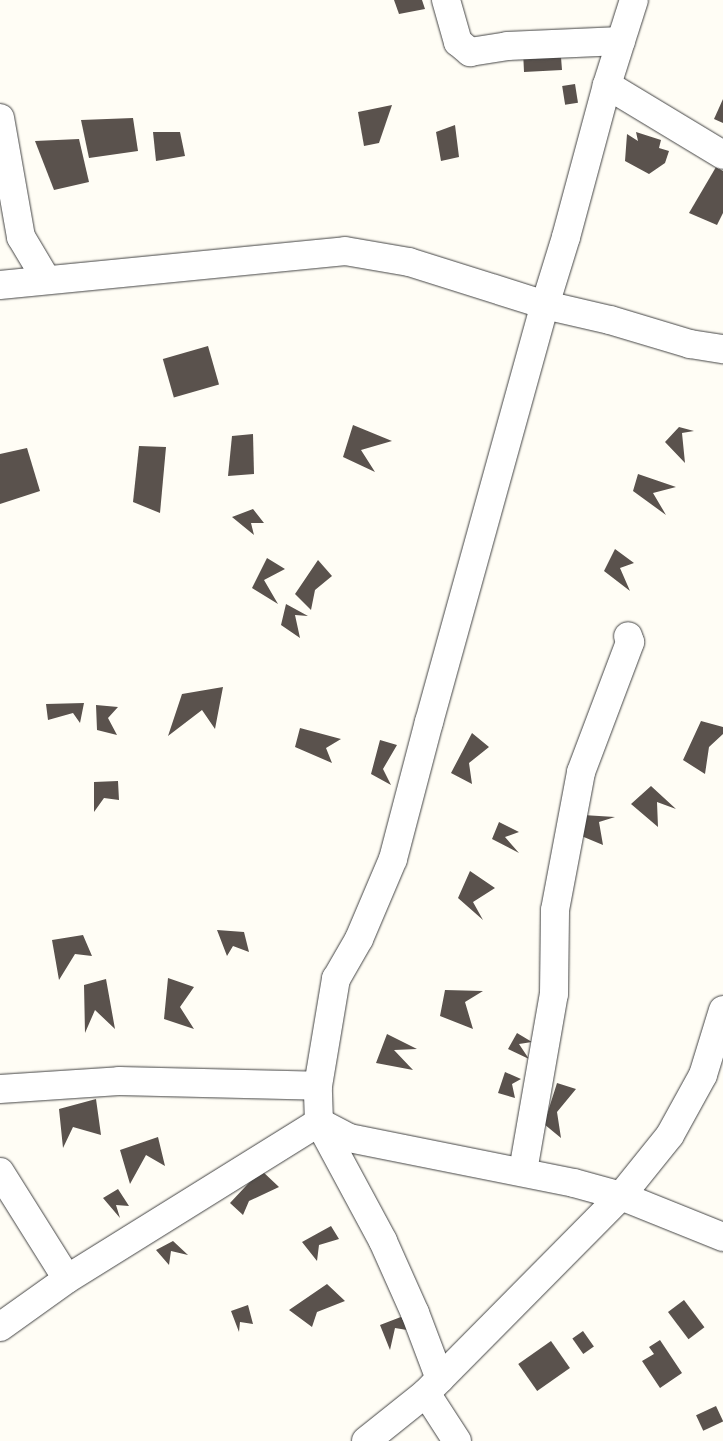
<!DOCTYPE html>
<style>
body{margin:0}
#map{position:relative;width:723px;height:1441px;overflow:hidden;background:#fffdf5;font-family:"Playfair Display",serif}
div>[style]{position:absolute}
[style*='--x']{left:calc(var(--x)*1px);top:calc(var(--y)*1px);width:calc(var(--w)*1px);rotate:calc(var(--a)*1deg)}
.building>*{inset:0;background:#5a524d;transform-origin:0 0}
.roads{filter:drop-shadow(0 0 1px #444) drop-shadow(0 0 1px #444)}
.minor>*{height:28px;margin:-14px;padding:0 14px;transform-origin:14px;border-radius:14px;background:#fff}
span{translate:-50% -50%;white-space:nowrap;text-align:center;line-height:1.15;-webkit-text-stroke:5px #fff;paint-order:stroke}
</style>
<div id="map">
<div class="building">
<i style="clip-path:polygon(394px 0,422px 0,425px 9px,399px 14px)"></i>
<i style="clip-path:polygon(523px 51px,535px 59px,548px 51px,561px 57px,562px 70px,524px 72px)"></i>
<i style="left:575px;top:84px;width:19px;height:13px;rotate:81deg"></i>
<i style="clip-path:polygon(723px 99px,723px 123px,714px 119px)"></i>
<i style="clip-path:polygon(392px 105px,379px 143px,364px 146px,358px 112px)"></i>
<i style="clip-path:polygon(133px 118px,138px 151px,89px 158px,81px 120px)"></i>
<i style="clip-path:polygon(455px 125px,459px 157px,441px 161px,436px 132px)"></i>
<i style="clip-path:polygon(153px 132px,180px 132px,185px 156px,156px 161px)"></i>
<i style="clip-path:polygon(636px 132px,661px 140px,659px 148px,669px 151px,665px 163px,649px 174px,625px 161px,627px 134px,638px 141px)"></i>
<i style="clip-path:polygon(79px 139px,89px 182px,54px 190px,35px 141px)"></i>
<i style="clip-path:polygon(716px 167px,723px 171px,723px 213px,717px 225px,689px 213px)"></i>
<i style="left:208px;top:346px;width:40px;height:47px;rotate:74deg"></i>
<i style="clip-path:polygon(353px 425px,392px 441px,361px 450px,375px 472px,343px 457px)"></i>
<i style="clip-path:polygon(679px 427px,694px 431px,682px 433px,685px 463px,665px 442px)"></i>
<i style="clip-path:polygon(253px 434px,254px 474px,228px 476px,232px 436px)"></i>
<i style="clip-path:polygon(139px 446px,166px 447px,160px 513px,133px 502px)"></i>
<i style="clip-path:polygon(27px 448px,40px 491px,0 504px,0 454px)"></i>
<i style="clip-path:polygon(638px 474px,676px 487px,653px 493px,666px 515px,633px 491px)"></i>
<i style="clip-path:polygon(253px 509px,264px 523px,251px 523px,254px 535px,232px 517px)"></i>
<i style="clip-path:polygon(615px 549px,634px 563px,620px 568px,630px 591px,604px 571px)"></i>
<i style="clip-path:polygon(267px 558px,285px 569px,264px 580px,278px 604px,252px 588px)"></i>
<i style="clip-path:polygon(318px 560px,332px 576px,315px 590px,311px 610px,295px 594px)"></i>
<i style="clip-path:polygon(286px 604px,308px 616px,295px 615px,300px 638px,281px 625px)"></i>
<i style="clip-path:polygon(223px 687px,215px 729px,202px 710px,168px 736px,182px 694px)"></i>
<i style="clip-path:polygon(84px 703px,80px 723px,73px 713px,48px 720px,46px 704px)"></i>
<i style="clip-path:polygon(96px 705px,118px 707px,108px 718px,117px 735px,97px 730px)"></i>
<i style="clip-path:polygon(701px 721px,723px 727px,723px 734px,709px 747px,705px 774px,683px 760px)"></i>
<i style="clip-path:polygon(300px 728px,341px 739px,326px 748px,332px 763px,295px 747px)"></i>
<i style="clip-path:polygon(472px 733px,489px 747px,469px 763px,472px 784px,451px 773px)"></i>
<i style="clip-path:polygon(380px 740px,397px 745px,383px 769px,391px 785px,371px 774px)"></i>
<i style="clip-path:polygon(118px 781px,119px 800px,104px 798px,94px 812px,94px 782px)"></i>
<i style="clip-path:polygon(651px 786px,676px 809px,657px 802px,658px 827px,631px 804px)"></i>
<i style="clip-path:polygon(583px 815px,615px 817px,599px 822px,603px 845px,579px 835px)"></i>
<i style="clip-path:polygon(499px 822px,519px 832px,505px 837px,519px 853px,492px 839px)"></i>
<i style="clip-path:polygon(470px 871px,495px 888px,473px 902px,483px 920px,458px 898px)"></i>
<i style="clip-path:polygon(217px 930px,244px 932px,249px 952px,233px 946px,227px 956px)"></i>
<i style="clip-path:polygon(83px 935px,92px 956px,75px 954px,59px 980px,52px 940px)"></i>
<i style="clip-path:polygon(168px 978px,194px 987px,180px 1007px,194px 1029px,164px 1019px)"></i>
<i style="clip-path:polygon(106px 979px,115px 1029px,95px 1010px,85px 1033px,84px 985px)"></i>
<i style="clip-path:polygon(445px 990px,483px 991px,465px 1002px,473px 1029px,440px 1016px)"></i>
<i style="clip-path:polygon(517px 1033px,532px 1042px,519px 1044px,529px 1059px,508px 1049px)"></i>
<i style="clip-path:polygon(387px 1034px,417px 1049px,394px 1050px,413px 1070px,376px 1063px)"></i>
<i style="clip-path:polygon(505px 1072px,521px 1079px,512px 1084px,515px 1098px,498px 1093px)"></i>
<i style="clip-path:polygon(557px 1083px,576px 1089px,557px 1112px,561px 1138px,544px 1124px)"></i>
<i style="clip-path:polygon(96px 1099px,101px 1135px,73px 1127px,63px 1148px,59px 1109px)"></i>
<i style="clip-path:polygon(158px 1137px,165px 1166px,146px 1155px,130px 1184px,120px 1150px)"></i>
<i style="clip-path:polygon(261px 1170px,279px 1187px,249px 1201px,243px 1215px,230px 1203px)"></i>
<i style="clip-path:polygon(118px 1189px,129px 1206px,116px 1205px,120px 1218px,103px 1198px)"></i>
<i style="clip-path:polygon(331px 1226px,339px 1239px,319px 1245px,317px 1261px,302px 1242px)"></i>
<i style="clip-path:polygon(173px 1241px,188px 1255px,171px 1251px,169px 1265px,156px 1250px)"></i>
<i style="clip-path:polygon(327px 1284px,345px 1301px,317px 1312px,312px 1327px,289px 1310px)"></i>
<i style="left:684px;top:1300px;width:34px;height:20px;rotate:53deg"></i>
<i style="clip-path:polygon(248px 1305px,253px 1324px,240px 1322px,239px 1332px,231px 1311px)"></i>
<i style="clip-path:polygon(406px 1315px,407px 1330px,395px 1328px,390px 1350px,380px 1325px)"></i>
<i style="left:583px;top:1331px;width:19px;height:13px;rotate:55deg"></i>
<i style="clip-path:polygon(660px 1340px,682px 1373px,660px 1388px,642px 1361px,654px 1354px,649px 1347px)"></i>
<i style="left:551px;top:1341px;width:33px;height:40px;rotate:55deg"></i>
<i style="left:716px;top:1406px;width:17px;height:22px;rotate:65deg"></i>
</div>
<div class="roads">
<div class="minor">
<i style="--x:446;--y:0;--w:44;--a:74.1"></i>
<i style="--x:458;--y:42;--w:16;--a:40"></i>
<i style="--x:470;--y:52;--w:37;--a:-9"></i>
<i style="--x:507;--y:46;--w:114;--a:-2.5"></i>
<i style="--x:607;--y:85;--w:135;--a:31.1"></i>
<i style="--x:0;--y:118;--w:121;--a:80"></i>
<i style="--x:21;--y:237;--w:49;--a:59.2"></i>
<i style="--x:0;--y:285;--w:347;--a:-5.6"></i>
<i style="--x:345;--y:251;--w:65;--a:9.8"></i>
<i style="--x:409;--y:262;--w:143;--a:17.5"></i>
<i style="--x:545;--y:305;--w:67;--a:13"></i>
<i style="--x:610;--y:320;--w:84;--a:16.7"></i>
<i style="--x:690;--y:344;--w:33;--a:9"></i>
<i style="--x:0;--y:1089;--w:119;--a:-3.8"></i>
<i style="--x:119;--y:1081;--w:199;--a:1.4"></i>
<i style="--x:319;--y:1122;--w:34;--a:28"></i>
<i style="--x:349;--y:1138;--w:229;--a:11.3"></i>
<i style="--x:574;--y:1183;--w:49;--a:15.5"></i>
<i style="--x:621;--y:1196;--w:110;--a:21.9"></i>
<i style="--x:523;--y:1171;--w:180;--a:-80.1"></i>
<i style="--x:554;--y:994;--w:84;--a:-89.3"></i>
<i style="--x:555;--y:910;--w:140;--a:-79.3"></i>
<i style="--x:581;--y:772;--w:139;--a:-69.3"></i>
<i style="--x:630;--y:642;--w:6;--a:-108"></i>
<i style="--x:0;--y:1172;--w:126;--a:57.9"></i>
<i style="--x:0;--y:1327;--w:82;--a:-35.6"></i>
<i style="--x:67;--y:1279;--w:297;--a:-31.9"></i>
<i style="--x:440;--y:1379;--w:71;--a:-110.7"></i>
<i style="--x:415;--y:1313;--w:79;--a:-114"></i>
<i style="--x:383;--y:1241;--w:135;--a:-118.3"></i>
<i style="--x:319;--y:1122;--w:36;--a:-92"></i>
<i style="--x:318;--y:1086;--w:109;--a:-80.5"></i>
<i style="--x:336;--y:979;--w:46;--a:-60.1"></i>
<i style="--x:359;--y:939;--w:87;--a:-67"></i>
<i style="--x:393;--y:859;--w:142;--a:-75.3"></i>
<i style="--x:429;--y:722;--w:433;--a:-74.5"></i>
<i style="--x:545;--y:305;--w:71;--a:-72.8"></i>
<i style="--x:566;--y:237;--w:157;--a:-74.9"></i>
<i style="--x:607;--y:85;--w:89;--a:-72.4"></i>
<i style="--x:426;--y:1393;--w:57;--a:57.1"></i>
<i style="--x:366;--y:1441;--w:77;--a:-38.7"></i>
<i style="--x:426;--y:1393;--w:277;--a:-45.3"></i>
<i style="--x:621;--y:1196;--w:78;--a:-51.2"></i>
<i style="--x:670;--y:1135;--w:68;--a:-61.2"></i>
<i style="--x:703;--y:1075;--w:68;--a:-72.9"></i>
</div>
</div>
</div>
